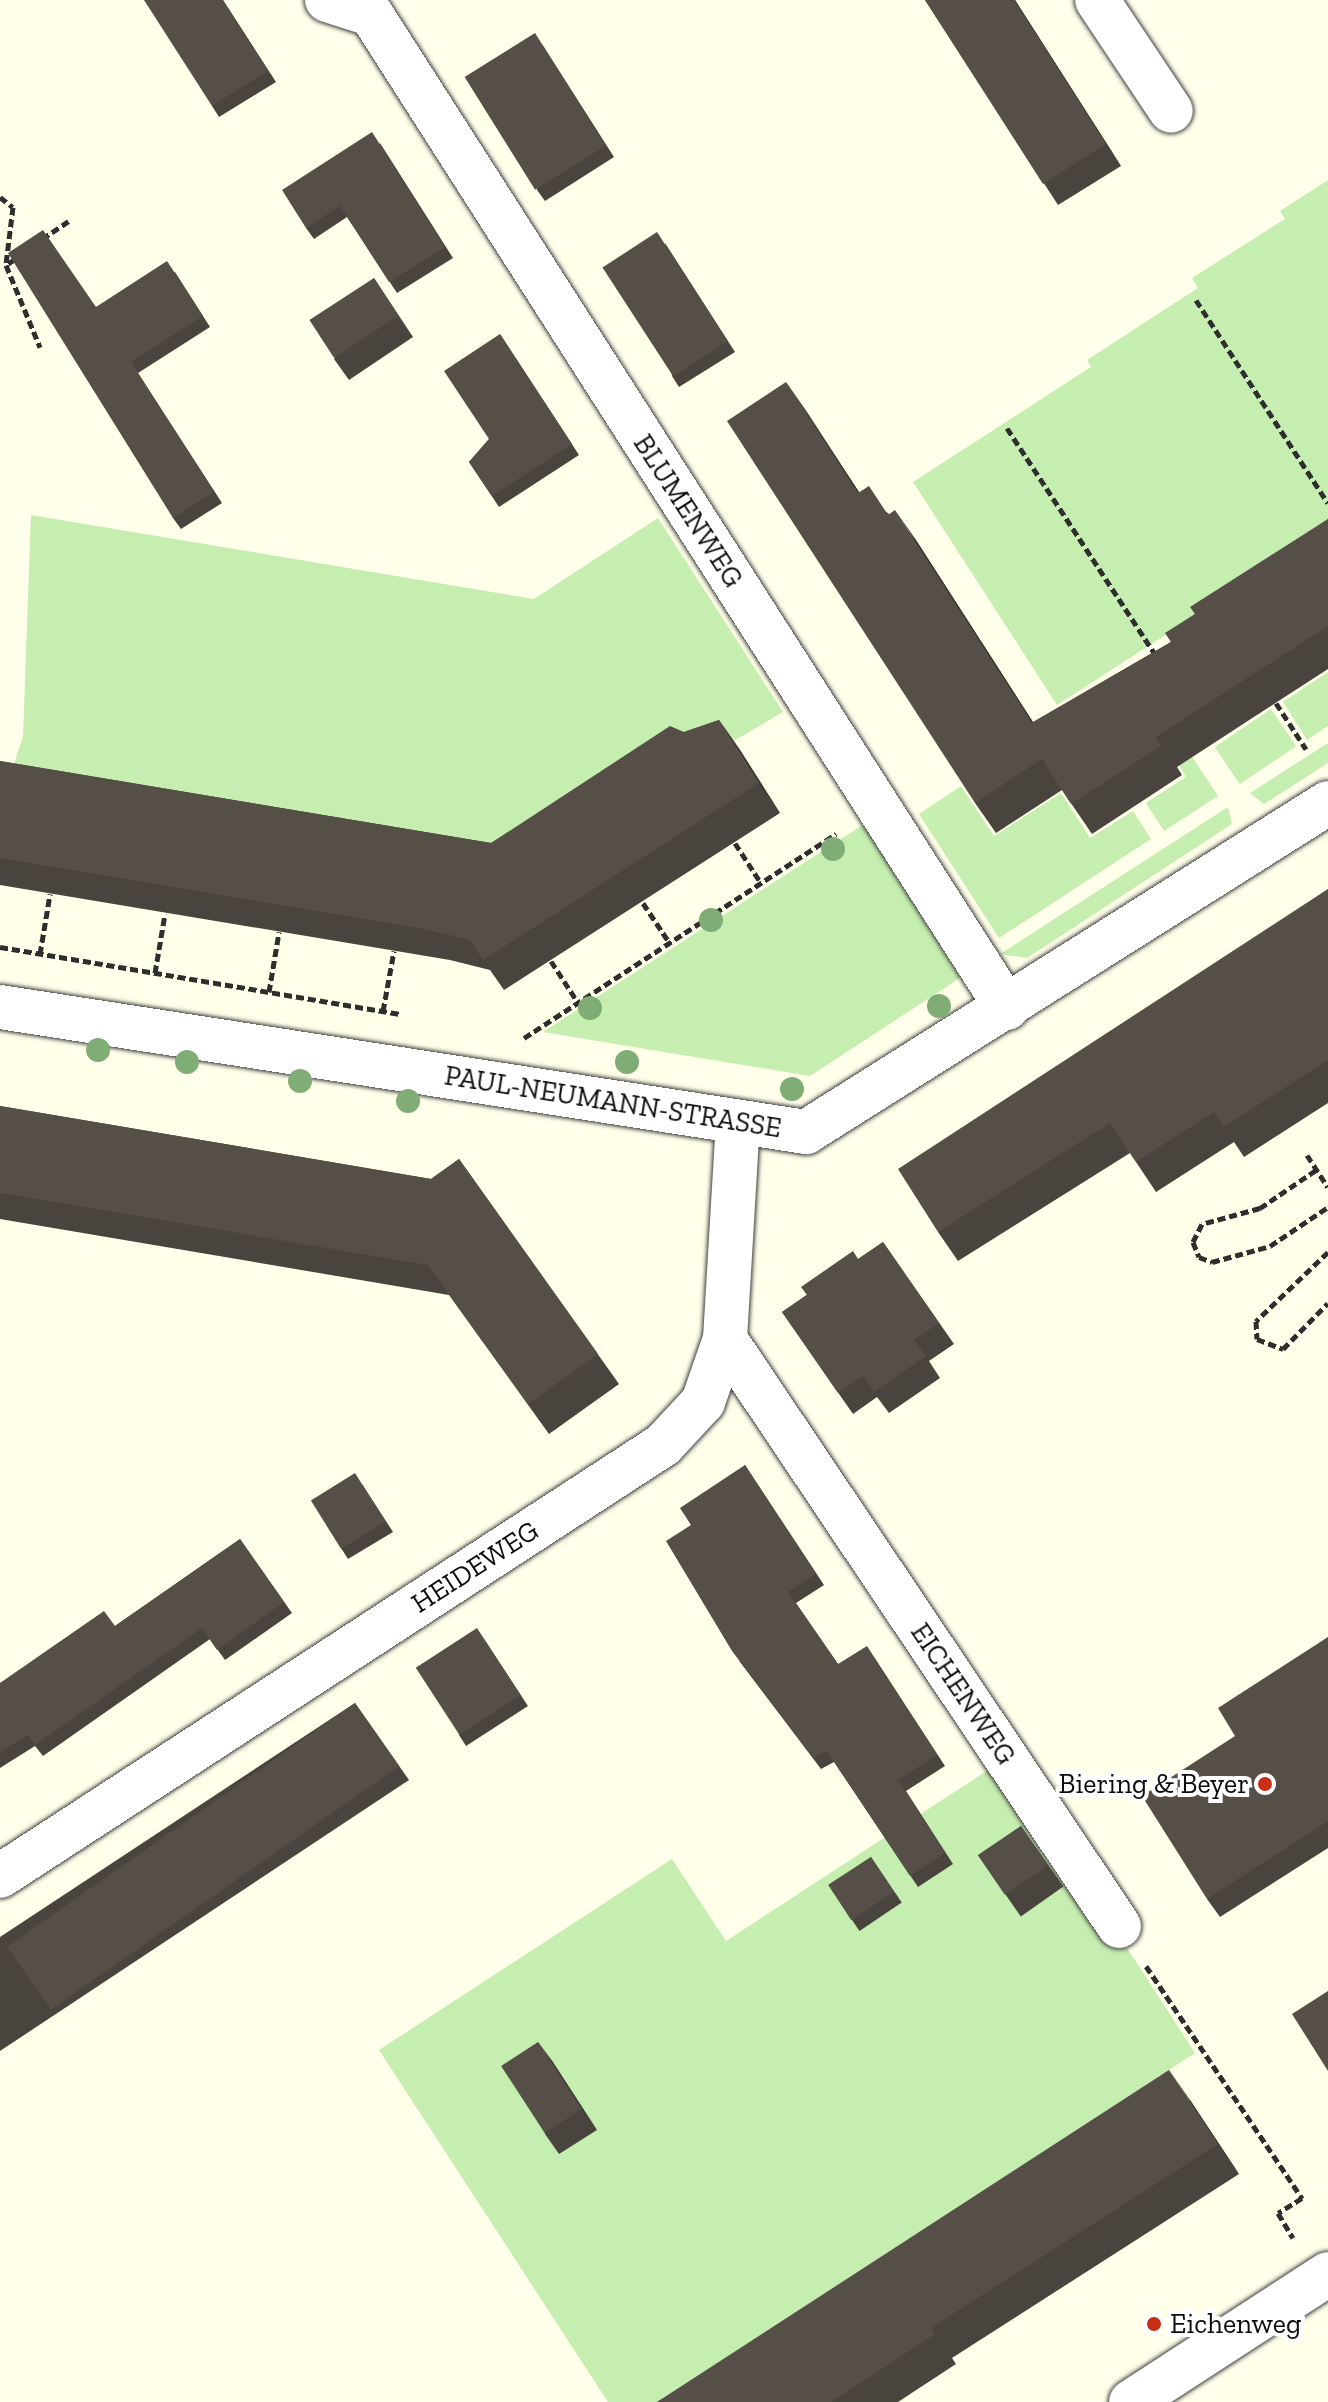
<!DOCTYPE html>
<style>
body{margin:0}
#map{position:relative;width:1328px;height:2402px;overflow:hidden;background:#ffffea;font-family:"Zilla Slab",serif}
div>[style]{position:absolute}
[style*='--x']{left:calc(var(--x)*1px);top:calc(var(--y)*1px);width:calc(var(--w)*1px);rotate:calc(var(--a)*1deg)}
.green>*{inset:0;background:#c5eeb0;transform-origin:0 0}
.path>*{height:5px;margin-top:-2.5px;transform-origin:0;background:repeating-linear-gradient(90deg,#2e2e2e 0 8px,transparent 0 12px)}
.roads{filter:drop-shadow(0 0 2px #3f3f3f) drop-shadow(0 0 2px #3f3f3f)}
.minor>*{height:44px;margin:-22px;padding:0 22px;transform-origin:22px;border-radius:22px;background:#fff}
.trees>*{width:24px;height:24px;margin:-12px;border-radius:50%;background:#80ad75}
.wall>*{inset:0;background:#49443d;transform-origin:0 0}
.shaded-wall>*{inset:0;background:#3c3732}
.building>*{inset:0;background:#554f47;transform-origin:0 0}
.dots>*{width:22px;height:22px;translate:-50% -50%;box-sizing:border-box;border:4px solid #fff;border-radius:50%}
span{translate:-50% -50%;white-space:nowrap;text-align:center;line-height:1.15;-webkit-text-stroke:8px #fff;paint-order:stroke}
.street-label{font-size:28px;color:#0c0c0c}
.poi-label{font-size:28px;color:#0c0c0c}
.right{translate:-100% -50%;text-align:right}
.left{translate:0 -50%;text-align:left}
</style>
<div id="map">
<div class="green">
<i style="clip-path:polygon(1328px 180px,1328px 530px,1057px 705px,913px 482px,1091px 367px,1087px 360px,1198px 288px,1192px 278px,1285px 219px,1280px 211px)"></i>
<i style="clip-path:polygon(31px 515px,534px 599px,658px 518px,783px 712px,541px 854px,6px 789px,23px 736px)"></i>
<i style="clip-path:polygon(1328px 672px,1328px 726px,1307px 740px,1283px 702px)"></i>
<i style="left:1271px;top:709px;width:45px;height:68px;rotate:56deg"></i>
<i style="clip-path:polygon(1328px 743px,1328px 763px,1264px 804px,1250px 793px)"></i>
<i style="clip-path:polygon(1191px 755px,1218px 796px,1164px 831px,1146px 803px,1186px 777px,1178px 764px)"></i>
<i style="clip-path:polygon(961px 786px,994px 836px,1061px 793px,1090px 838px,1133px 811px,1151px 839px,999px 938px,919px 814px)"></i>
<i style="clip-path:polygon(1228px 807px,1232px 824px,1027px 958px,1000px 954px)"></i>
<i style="clip-path:polygon(864px 824px,963px 976px,810px 1076px,543px 1032px)"></i>
<i style="clip-path:polygon(1005px 1759px,1195px 2053px,660px 2402px,608px 2402px,379px 2050px,672px 1859px,726px 1941px)"></i>
</div>
<div class="path">
<i style="--x:0;--y:197;--w:16;--a:38"></i>
<i style="--x:13;--y:207;--w:57;--a:97"></i>
<i style="--x:42;--y:239;--w:32;--a:-34"></i>
<i style="--x:15;--y:259;--w:11;--a:146"></i>
<i style="--x:6;--y:265;--w:89;--a:67.5"></i>
<i style="--x:1196;--y:300;--w:242;--a:57"></i>
<i style="--x:1007;--y:428;--w:272;--a:56.8"></i>
<i style="--x:1276;--y:703;--w:55;--a:56.9"></i>
<i style="--x:735;--y:843;--w:48;--a:57"></i>
<i style="--x:643;--y:903;--w:47;--a:56.3"></i>
<i style="--x:0;--y:947;--w:407;--a:9.5"></i>
<i style="--x:40;--y:954;--w:61;--a:-80.5"></i>
<i style="--x:551;--y:961;--w:48;--a:57"></i>
<i style="--x:155;--y:973;--w:60;--a:-80.4"></i>
<i style="--x:269;--y:992;--w:61;--a:-80.5"></i>
<i style="--x:383;--y:1011;--w:61;--a:-79.6"></i>
<i style="--x:524;--y:1038;--w:373;--a:-33.2"></i>
<i style="--x:1307;--y:1155;--w:38;--a:57"></i>
<i style="--x:1316;--y:1170;--w:68;--a:145.8"></i>
<i style="--x:1260;--y:1208;--w:60;--a:164.6"></i>
<i style="--x:1202;--y:1224;--w:20;--a:117"></i>
<i style="--x:1193;--y:1242;--w:16;--a:68"></i>
<i style="--x:1199;--y:1257;--w:14;--a:21"></i>
<i style="--x:1212;--y:1262;--w:60;--a:-15.4"></i>
<i style="--x:1270;--y:1246;--w:70;--a:-33.9"></i>
<i style="--x:1328;--y:1252;--w:100;--a:136.2"></i>
<i style="--x:1256;--y:1321;--w:18;--a:87"></i>
<i style="--x:1257;--y:1339;--w:28;--a:21"></i>
<i style="--x:1283;--y:1349;--w:64;--a:-45.6"></i>
<i style="--x:1146;--y:1966;--w:280;--a:56.1"></i>
<i style="--x:1302;--y:2198;--w:28;--a:148"></i>
<i style="--x:1278;--y:2213;--w:29;--a:59"></i>
</div>
<div class="roads">
<div class="minor">
<i style="--x:327;--y:0;--w:46;--a:17.7"></i>
<i style="--x:371;--y:14;--w:1180;--a:57.39"></i>
<i style="--x:1097;--y:0;--w:133;--a:56.3"></i>
<i style="--x:0;--y:1007;--w:816;--a:8.82"></i>
<i style="--x:806;--y:1132;--w:617;--a:-32.22"></i>
<i style="--x:725;--y:1339;--w:707;--a:56.13"></i>
<i style="--x:0;--y:1876;--w:791;--a:-33.03"></i>
<i style="--x:663;--y:1445;--w:59;--a:-47.1"></i>
<i style="--x:703;--y:1402;--w:67;--a:-70.8"></i>
<i style="--x:725;--y:1339;--w:217;--a:-86.6"></i>
<i style="--x:1131;--y:2402;--w:235;--a:-33"></i>
</div>
</div>
<div class="trees">
<i style="left:833px;top:849px"></i>
<i style="left:711px;top:920px"></i>
<i style="left:939px;top:1006px"></i>
<i style="left:590px;top:1008px"></i>
<i style="left:98px;top:1050px"></i>
<i style="left:187px;top:1062px"></i>
<i style="left:627px;top:1062px"></i>
<i style="left:300px;top:1081px"></i>
<i style="left:792px;top:1089px"></i>
<i style="left:408px;top:1101px"></i>
</div>
<div class="wall">
<i style="clip-path:polygon(223px 0,276px 82px,219px 117px,212px 106px)"></i>
<i style="clip-path:polygon(925px 0,1015px 0,1121px 166px,1058px 205px)"></i>
<i style="clip-path:polygon(542px 44px,614px 157px,545px 201px,537px 190px)"></i>
<i style="clip-path:polygon(380px 143px,453px 258px,397px 293px,347px 217px,314px 239px,306px 228px)"></i>
<i style="clip-path:polygon(665px 243px,735px 352px,679px 387px,672px 376px)"></i>
<i style="clip-path:polygon(175px 272px,210px 327px,138px 373px,222px 503px,181px 529px,173px 518px,96px 307px)"></i>
<i style="clip-path:polygon(374px 278px,413px 337px,349px 380px,334px 359px)"></i>
<i style="clip-path:polygon(500px 334px,579px 455px,499px 507px,469px 462px,489px 439px)"></i>
<i style="clip-path:polygon(786px 382px,859px 492px,889px 514px,916px 540px,1033px 722px,1171px 642px,1195px 614px,1328px 519px,1328px 669px,1177px 767px,1182px 775px,1092px 834px,1062px 790px,996px 833px,975px 803px)"></i>
<i style="clip-path:polygon(719px 720px,740px 750px,780px 813px,504px 990px,490px 970px,450px 960px,0 885px,0 761px,491px 843px,684px 732px)"></i>
<i style="clip-path:polygon(1328px 889px,1328px 1103px,1244px 1157px,1234px 1142px,1156px 1192px,1130px 1153px,958px 1261px,938px 1232px)"></i>
<i style="clip-path:polygon(0 1106px,431px 1179px,459px 1159px,619px 1384px,549px 1434px,449px 1295px,0 1219px)"></i>
<i style="clip-path:polygon(883px 1242px,954px 1344px,929px 1361px,940px 1378px,889px 1413px,877px 1397px,853px 1414px,782px 1312px)"></i>
<i style="clip-path:polygon(745px 1465px,824px 1585px,796px 1603px,838px 1664px,874px 1657px,945px 1766px,906px 1791px,953px 1864px,918px 1887px,834px 1762px,821px 1769px,740px 1662px,691px 1525px)"></i>
<i style="clip-path:polygon(362px 1484px,393px 1532px,348px 1559px,341px 1548px)"></i>
<i style="clip-path:polygon(240px 1539px,292px 1613px,225px 1660px,210px 1639px,43px 1756px,35px 1746px,0 1768px,0 1683px,115px 1626px)"></i>
<i style="clip-path:polygon(1328px 1637px,1328px 1848px,1220px 1917px,1207px 1899px,1235px 1736px)"></i>
<i style="clip-path:polygon(484px 1639px,528px 1706px,466px 1746px,459px 1735px)"></i>
<i style="clip-path:polygon(355px 1703px,409px 1780px,0 2051px,0 1937px)"></i>
<i style="left:1021px;top:1826px;width:74px;height:52px;rotate:55deg"></i>
<i style="left:871px;top:1857px;width:55px;height:51px;rotate:56deg"></i>
<i style="clip-path:polygon(538px 2042px,597px 2130px,559px 2154px,545px 2134px)"></i>
<i style="clip-path:polygon(1190px 2100px,1239px 2174px,952px 2358px,956px 2364px,898px 2402px,657px 2402px)"></i>
</div>
<div class="shaded-wall">
<i style="clip-path:polygon(1014px 0,1015px 0,1121px 166px,1106px 144px)"></i>
<i style="clip-path:polygon(786px 382px,807px 412px,879px 523px,858px 493px)"></i>
<i style="clip-path:polygon(895px 510px,916px 540px,1052px 752px,1032px 723px)"></i>
<i style="clip-path:polygon(719px 720px,740px 750px,780px 813px,759px 783px)"></i>
<i style="clip-path:polygon(538px 2042px,553px 2062px,597px 2130px,582px 2109px)"></i>
<i style="clip-path:polygon(1169px 2070px,1190px 2100px,1239px 2174px,1218px 2144px)"></i>
</div>
<div class="building">
<i style="clip-path:polygon(144px 0,223px 0,268px 71px,212px 106px)"></i>
<i style="clip-path:polygon(925px 0,1014px 0,1106px 144px,1043px 184px)"></i>
<i style="left:535px;top:33px;width:133px;height:83px;rotate:58deg"></i>
<i style="clip-path:polygon(372px 132px,445px 247px,389px 282px,340px 206px,306px 228px,282px 190px)"></i>
<i style="clip-path:polygon(43px 230px,96px 307px,167px 261px,203px 316px,131px 362px,214px 492px,173px 518px,8px 253px)"></i>
<i style="left:657px;top:232px;width:130px;height:65px;rotate:57deg"></i>
<i style="left:374px;top:278px;width:45px;height:77px;rotate:57deg"></i>
<i style="clip-path:polygon(500px 334px,572px 444px,492px 496px,469px 462px,489px 439px,444px 371px)"></i>
<i style="clip-path:polygon(786px 382px,858px 493px,869px 486px,888px 515px,895px 510px,1032px 723px,1171px 642px,1165px 633px,1195px 614px,1190px 607px,1328px 519px,1328px 626px,1156px 737px,1161px 746px,1071px 804px,1042px 759px,975px 803px,727px 421px)"></i>
<i style="clip-path:polygon(719px 720px,759px 783px,483px 960px,470px 940px,429px 930px,0 858px,0 761px,491px 843px,670px 726px,684px 732px)"></i>
<i style="clip-path:polygon(1328px 889px,1328px 1060px,1224px 1127px,1214px 1112px,1136px 1162px,1110px 1123px,938px 1232px,898px 1169px)"></i>
<i style="clip-path:polygon(0 1106px,431px 1179px,459px 1159px,598px 1354px,528px 1404px,428px 1265px,0 1193px)"></i>
<i style="clip-path:polygon(883px 1242px,939px 1323px,914px 1340px,926px 1356px,874px 1392px,863px 1376px,838px 1393px,782px 1312px,807px 1295px,801px 1287px,853px 1251px,858px 1259px)"></i>
<i style="clip-path:polygon(745px 1465px,816px 1574px,788px 1592px,838px 1664px,867px 1646px,937px 1755px,898px 1780px,945px 1853px,910px 1876px,827px 1751px,814px 1758px,732px 1651px,666px 1541px,691px 1525px,680px 1508px)"></i>
<i style="left:355px;top:1473px;width:57px;height:52px;rotate:58deg"></i>
<i style="clip-path:polygon(240px 1539px,284px 1602px,217px 1650px,202px 1628px,35px 1745px,28px 1735px,0 1752px,0 1683px,104px 1611px,115px 1626px)"></i>
<i style="left:477px;top:1628px;width:80px;height:73px;rotate:57deg"></i>
<i style="clip-path:polygon(1328px 1637px,1328px 1821px,1207px 1899px,1142px 1796px,1235px 1736px,1218px 1708px)"></i>
<i style="left:355px;top:1703px;width:77px;height:425px;rotate:55deg"></i>
<i style="left:1021px;top:1826px;width:48px;height:52px;rotate:56deg"></i>
<i style="left:871px;top:1857px;width:42px;height:51px;rotate:57deg"></i>
<i style="clip-path:polygon(1328px 1991px,1328px 2071px,1292px 2014px)"></i>
<i style="left:538px;top:2042px;width:80px;height:44px;rotate:57deg"></i>
<i style="clip-path:polygon(1169px 2070px,1218px 2144px,931px 2328px,935px 2334px,831px 2402px,657px 2402px)"></i>
</div>
<div class="dots">
<i style="left:1265px;top:1784px;background:#ca2d16"></i>
<i style="left:1154px;top:2324px;background:#ca2d16"></i>
</div>
<div class="street-label">
<span style="left:688px;top:511px;rotate:57deg">BLUMENWEG</span>
<span style="left:613px;top:1102px;rotate:9deg">PAUL-NEUMANN-STRASSE</span>
<span style="left:475px;top:1567px;rotate:-33deg">HEIDEWEG</span>
<span style="left:963px;top:1694px;rotate:56deg">EICHENWEG</span>
</div>
<div class="poi-label">
<span class="right" style="left:1249px;top:1784px">Biering &amp; Beyer</span>
<span class="left" style="left:1170px;top:2324px">Eichenweg</span>
</div>
</div>
